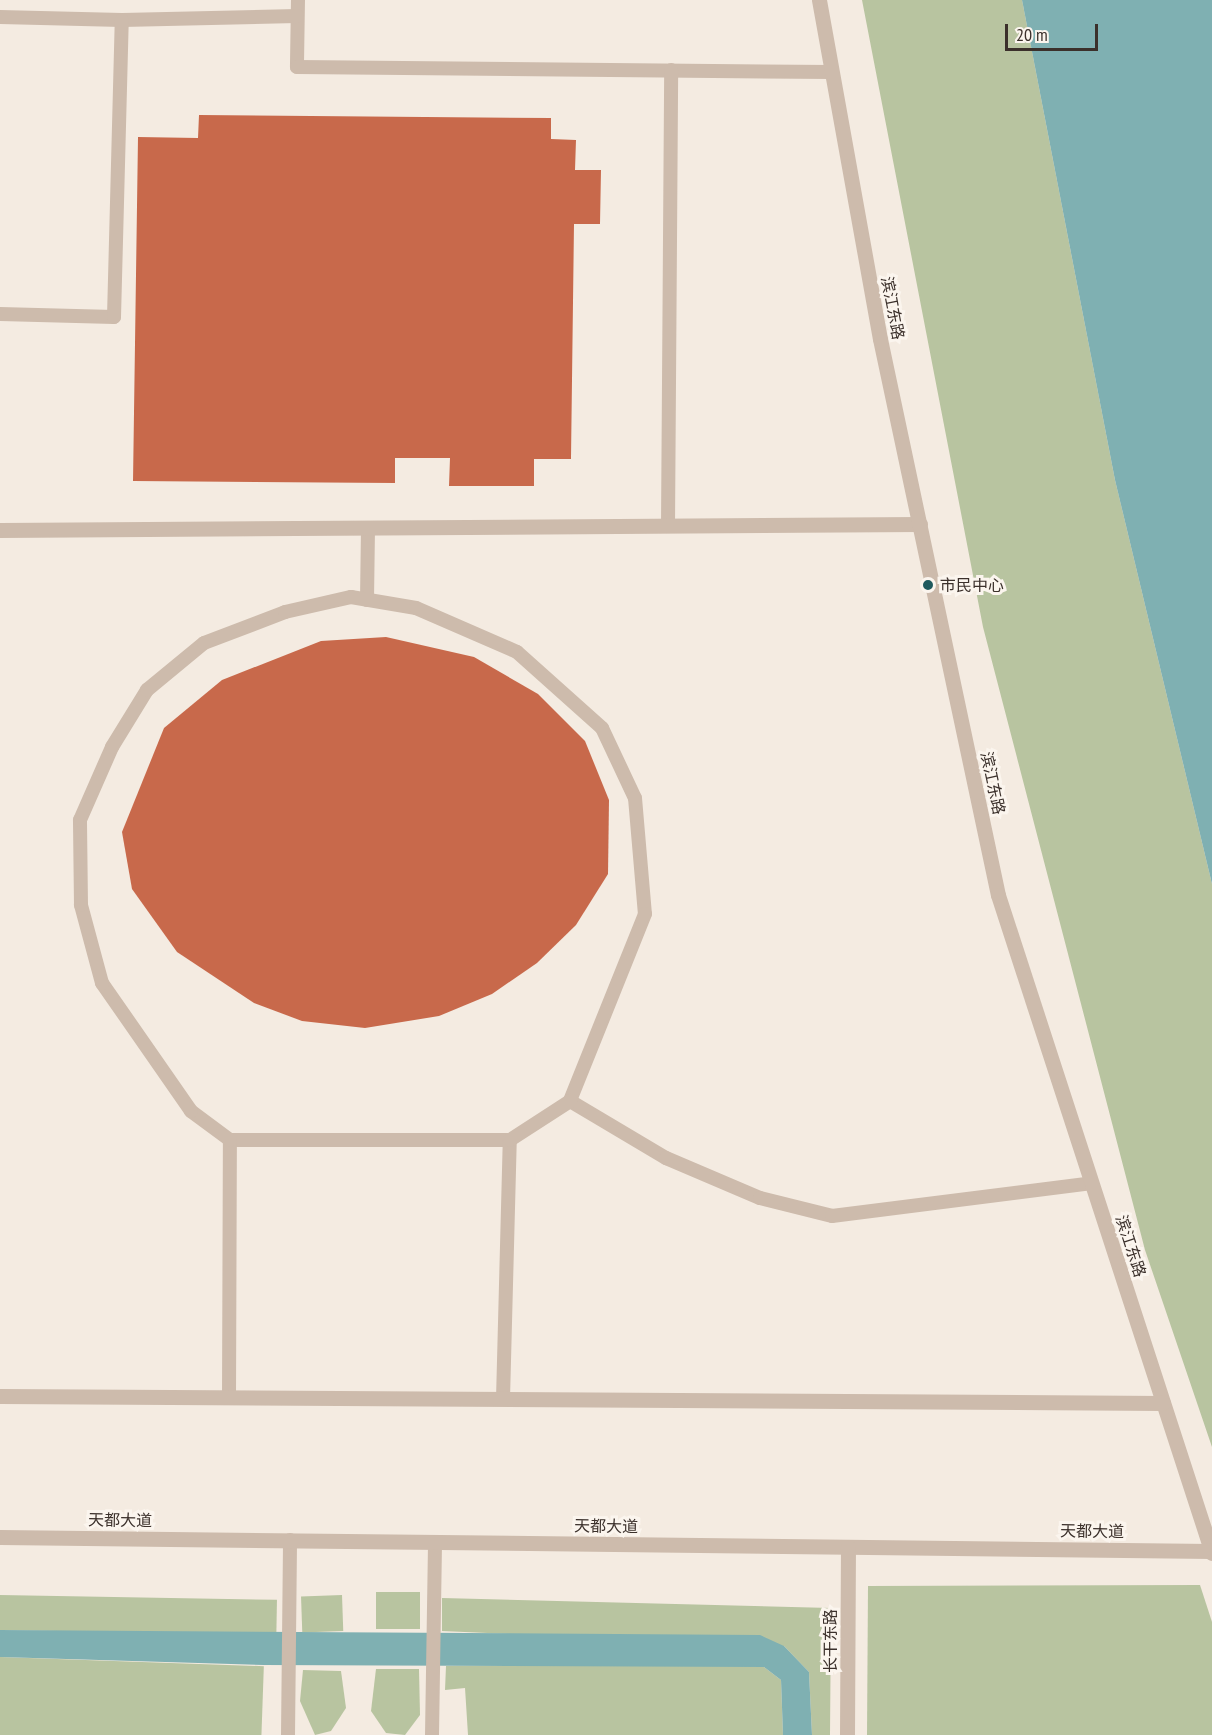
<!DOCTYPE html>
<meta charset="utf-8">
<style>
body{margin:0}
#map{position:relative;width:1212px;height:1735px;overflow:hidden;background:#f4ebe1;font-family:"PT Sans Narrow","Noto Sans SC",sans-serif}
div>[style]{position:absolute}
[style*='--x']{left:calc(var(--x)*1px);top:calc(var(--y)*1px);width:calc(var(--w)*1px);rotate:calc(var(--a)*1deg)}
.green>*{inset:0;background:#b8c4a0;transform-origin:0 0}
.water>*{inset:0;background:#7fb0b2}
.building>*{inset:0;background:#c8694b}
.service>*{height:14px;margin:-7px;padding:0 7px;transform-origin:7px;border-radius:7px;background:#cdbbac}
.minor>*{height:15px;margin:-7.5px;padding:0 7.5px;transform-origin:7.5px;border-radius:7.5px;background:#cdbbac}
.tertiary>*{height:15px;margin:-7.5px;padding:0 7.5px;transform-origin:7.5px;border-radius:7.5px;background:#cdbbac}
.dots>*{width:16px;height:16px;translate:-50% -50%;box-sizing:border-box;border:3px solid #fbf5ee;border-radius:50%}
span{translate:-50% -50%;white-space:nowrap;text-align:center;line-height:1.15;-webkit-text-stroke:6px #fbf5ee;paint-order:stroke}
.street-label{font-size:16px;color:#3b302b}
.poi-label{font-size:16px;color:#3b302b}
.left{translate:0 -50%;text-align:left}
.scale{position:absolute;left:1005px;top:24px;width:93px;height:27px;box-sizing:border-box;border:3px solid #3b302b;border-top:0;padding-left:8px;font-size:18px;line-height:21px;white-space:nowrap;color:#3b302b;-webkit-text-stroke:4px #fbf5ee;paint-order:stroke}
</style>
<div id="map">
<div class="green">
<i style="clip-path:polygon(862px 0,1022px 0,1115px 480px,1212px 884px,1212px 1447px,1145px 1250px,983px 627px)"></i>
<i style="clip-path:polygon(1200px 1585px,1212px 1622px,1212px 1735px,867px 1735px,868px 1586px)"></i>
<i style="left:420px;top:1592px;width:37px;height:44px;rotate:90deg"></i>
<i style="left:0;top:1595px;width:277px;height:35px;rotate:1deg"></i>
<i style="left:342px;top:1595px;width:36px;height:41px;rotate:88deg"></i>
<i style="clip-path:polygon(442px 1598px,831px 1608px,830px 1735px,812px 1735px,809px 1672px,784px 1646px,442px 1631px)"></i>
<i style="left:0;top:1657px;width:264px;height:78px;rotate:2deg"></i>
<i style="clip-path:polygon(737px 1665px,764px 1667px,781px 1680px,783px 1735px,468px 1735px,465px 1688px,445px 1690px,446px 1666px)"></i>
<i style="clip-path:polygon(376px 1669px,419px 1669px,420px 1715px,405px 1735px,386px 1733px,371px 1711px)"></i>
<i style="clip-path:polygon(303px 1670px,341px 1671px,346px 1708px,331px 1731px,315px 1735px,300px 1701px)"></i>
</div>
<div class="water">
<i style="clip-path:polygon(1022px 0,1212px 0,1212px 884px,1115px 480px)"></i>
<i style="clip-path:polygon(0 1630px,760px 1635px,784px 1646px,809px 1672px,812px 1735px,783px 1735px,781px 1680px,764px 1667px,264px 1665px,0 1657px)"></i>
</div>
<div class="building">
<i style="clip-path:polygon(199px 115px,551px 118px,551px 139px,576px 140px,575px 170px,601px 170px,600px 224px,574px 224px,571px 459px,534px 459px,534px 486px,449px 486px,450px 458px,395px 458px,395px 483px,133px 481px,138px 137px,198px 138px)"></i>
<i style="clip-path:polygon(386px 637px,474px 657px,538px 694px,585px 741px,609px 800px,608px 874px,576px 925px,537px 963px,492px 994px,439px 1016px,365px 1028px,302px 1021px,254px 1003px,177px 952px,132px 889px,122px 832px,164px 728px,222px 680px,321px 641px)"></i>
</div>
<div class="service">
<i style="--x:298;--y:0;--w:67;--a:90.9"></i>
<i style="--x:297;--y:67;--w:535;--a:0.54"></i>
<i style="--x:0;--y:17;--w:122;--a:1.4"></i>
<i style="--x:122;--y:20;--w:175;--a:-1.3"></i>
<i style="--x:0;--y:314;--w:114;--a:1.5"></i>
<i style="--x:114;--y:317;--w:297;--a:-88.5"></i>
<i style="--x:668;--y:526;--w:456;--a:-89.6"></i>
<i style="--x:367;--y:600;--w:72;--a:-89.2"></i>
<i style="--x:230;--y:1140;--w:280;--a:0"></i>
<i style="--x:229;--y:1398;--w:258;--a:-89.8"></i>
<i style="--x:230;--y:1140;--w:49;--a:-143.4"></i>
<i style="--x:191;--y:1111;--w:156;--a:-124.8"></i>
<i style="--x:102;--y:983;--w:81;--a:-105.1"></i>
<i style="--x:81;--y:905;--w:85;--a:-90.7"></i>
<i style="--x:80;--y:820;--w:80;--a:-66.3"></i>
<i style="--x:112;--y:747;--w:67;--a:-58.4"></i>
<i style="--x:147;--y:690;--w:74;--a:-39.5"></i>
<i style="--x:204;--y:643;--w:87;--a:-20.9"></i>
<i style="--x:285;--y:612;--w:68;--a:-12.8"></i>
<i style="--x:351;--y:597;--w:66;--a:9.6"></i>
<i style="--x:416;--y:608;--w:110;--a:23.5"></i>
<i style="--x:517;--y:652;--w:114;--a:41.8"></i>
<i style="--x:602;--y:728;--w:77;--a:64.8"></i>
<i style="--x:635;--y:798;--w:116;--a:85.1"></i>
<i style="--x:645;--y:914;--w:201;--a:111.9"></i>
<i style="--x:570;--y:1101;--w:112;--a:30.7"></i>
<i style="--x:666;--y:1158;--w:102;--a:23.1"></i>
<i style="--x:760;--y:1198;--w:74;--a:14"></i>
<i style="--x:832;--y:1216;--w:262;--a:-7.2"></i>
<i style="--x:503;--y:1399;--w:259;--a:-88.5"></i>
<i style="--x:510;--y:1140;--w:72;--a:-33"></i>
<i style="--x:288;--y:1735;--w:195;--a:-89.4"></i>
<i style="--x:432;--y:1735;--w:193;--a:-89.1"></i>
</div>
<div class="minor">
<i style="--x:0;--y:530;--w:920;--a:-0.37"></i>
</div>
<div class="tertiary">
<i style="--x:819;--y:0;--w:344;--a:79.8"></i>
<i style="--x:880;--y:339;--w:568;--a:78.02"></i>
<i style="--x:998;--y:895;--w:692;--a:71.98"></i>
<i style="--x:0;--y:1396;--w:1163;--a:0.34"></i>
<i style="--x:0;--y:1537;--w:1211;--a:0.66"></i>
<i style="--x:847;--y:1735;--w:188;--a:-89.7"></i>
</div>
<div class="dots">
<i style="left:928px;top:585px;background:#1f5a5e"></i>
</div>
<div class="street-label">
<span style="left:893px;top:308px;rotate:79deg">滨江东路</span>
<span style="left:993px;top:783px;rotate:78deg">滨江东路</span>
<span style="left:1131px;top:1246px;rotate:72deg">滨江东路</span>
<span style="left:120px;top:1520px;rotate:1deg">天都大道</span>
<span style="left:606px;top:1526px;rotate:1deg">天都大道</span>
<span style="left:1092px;top:1531px;rotate:1deg">天都大道</span>
<span style="left:830px;top:1641px;rotate:-90deg">长干东路</span>
</div>
<div class="poi-label">
<span class="left" style="left:940px;top:585px">市民中心</span>
</div>
<div class="scale">20 m</div>
</div>
